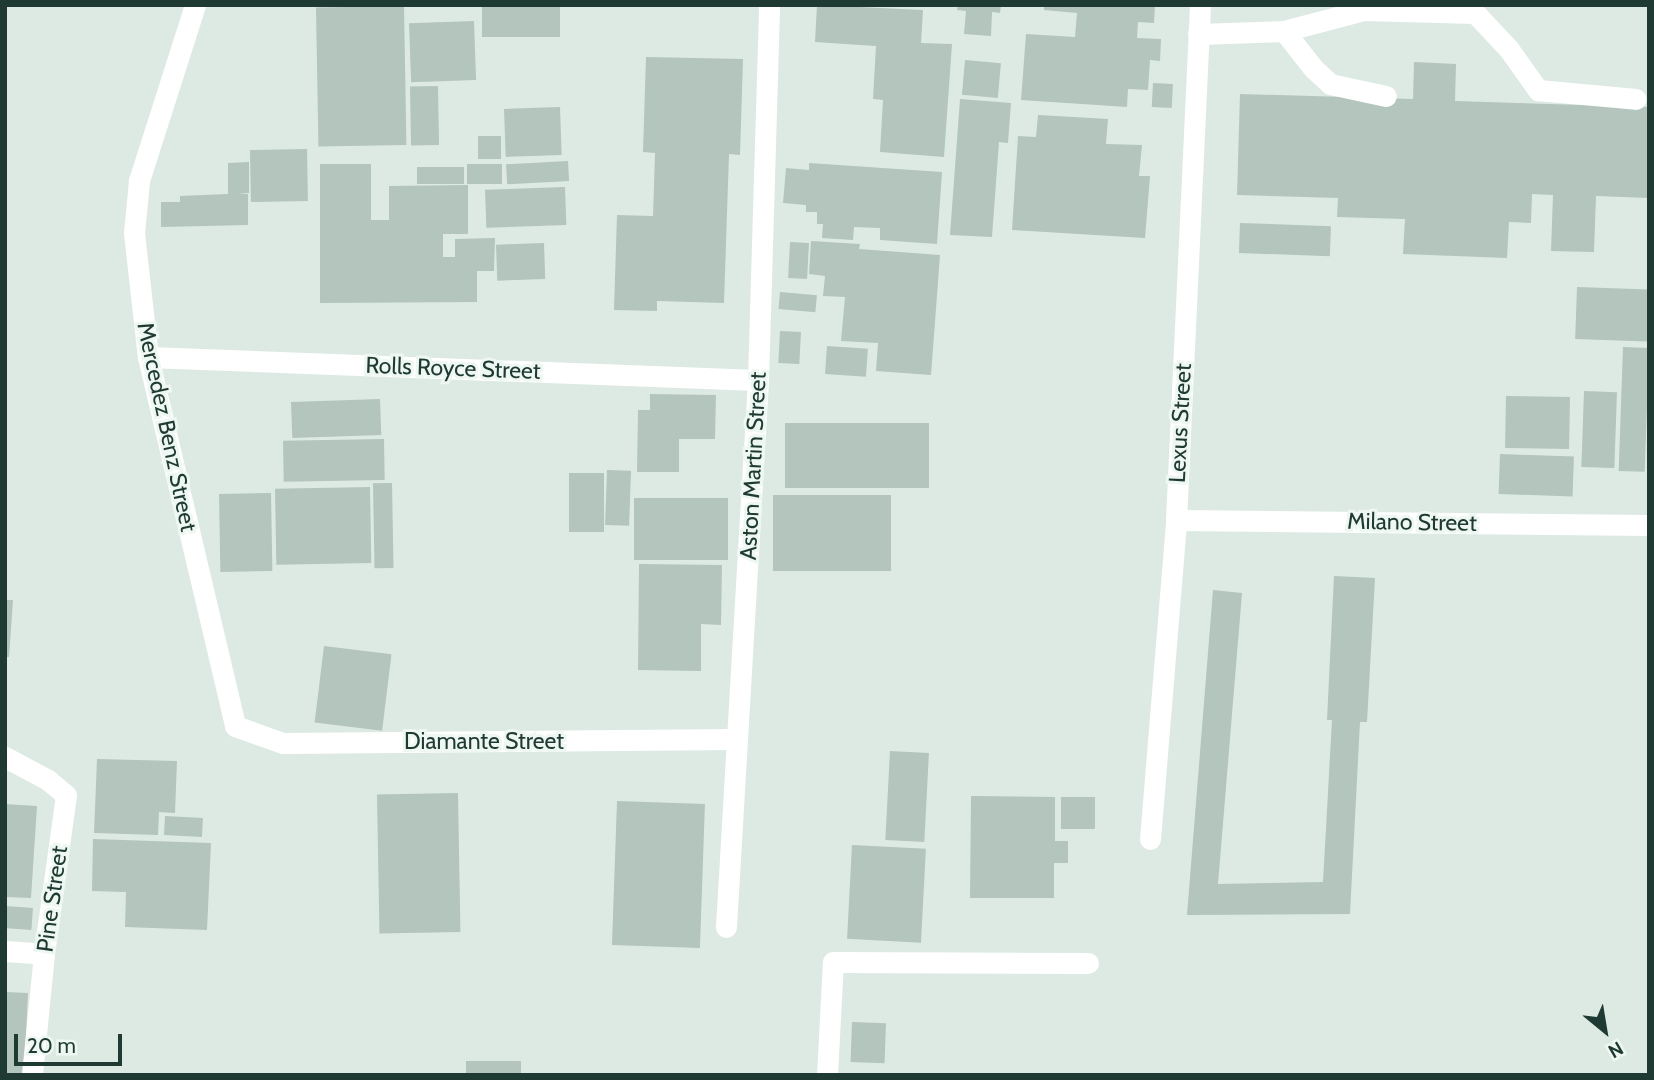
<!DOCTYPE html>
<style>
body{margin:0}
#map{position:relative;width:1654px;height:1080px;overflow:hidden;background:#ddeae4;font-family:Cabin,sans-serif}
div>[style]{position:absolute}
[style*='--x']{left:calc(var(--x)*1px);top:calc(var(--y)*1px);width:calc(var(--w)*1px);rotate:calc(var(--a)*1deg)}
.building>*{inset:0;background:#b3c5bd;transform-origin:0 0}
.minor>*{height:21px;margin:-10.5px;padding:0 10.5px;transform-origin:10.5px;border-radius:10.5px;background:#fff}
span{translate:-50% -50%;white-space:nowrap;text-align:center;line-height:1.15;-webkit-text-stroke:6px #eef7f2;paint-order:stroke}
.street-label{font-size:23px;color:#1e3a32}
.frame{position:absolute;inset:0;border:7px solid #1e3a32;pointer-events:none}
.north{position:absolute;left:1570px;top:996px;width:70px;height:70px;-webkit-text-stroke:5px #eef7f2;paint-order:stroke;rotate:150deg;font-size:19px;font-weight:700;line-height:28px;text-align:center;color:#1e3a32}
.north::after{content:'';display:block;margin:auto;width:24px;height:32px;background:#1e3a32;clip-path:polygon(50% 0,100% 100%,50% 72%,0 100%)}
.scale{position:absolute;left:14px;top:1034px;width:108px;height:32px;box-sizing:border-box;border:4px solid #1e3a32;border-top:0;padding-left:9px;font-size:21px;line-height:24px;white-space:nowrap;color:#1e3a32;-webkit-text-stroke:5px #eef7f2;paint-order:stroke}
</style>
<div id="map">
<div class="building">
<i style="left:482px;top:5px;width:78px;height:32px"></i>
<i style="clip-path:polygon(817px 5px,923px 10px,921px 43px,952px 44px,944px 157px,880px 152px,883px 100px,873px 99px,876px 46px,815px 42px)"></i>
<i style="clip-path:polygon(958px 5px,1001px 5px,1000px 13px,992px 12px,991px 36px,964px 34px,966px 11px,957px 10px)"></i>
<i style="clip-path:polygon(1044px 5px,1155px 5px,1154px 23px,1138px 22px,1137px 38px,1161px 39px,1160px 61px,1150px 60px,1148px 90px,1128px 89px,1127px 107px,1021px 100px,1026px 34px,1075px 37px,1077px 13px,1044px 10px)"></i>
<i style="left:404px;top:6px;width:139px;height:88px;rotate:89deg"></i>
<i style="left:474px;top:21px;width:59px;height:65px;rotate:88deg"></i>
<i style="clip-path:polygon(646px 57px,743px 59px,740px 155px,729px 154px,724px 303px,657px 301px,657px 311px,614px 310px,617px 215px,653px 216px,655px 153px,643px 152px)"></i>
<i style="left:965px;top:60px;width:36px;height:35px;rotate:5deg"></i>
<i style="clip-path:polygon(1414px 62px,1456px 64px,1455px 101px,1649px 107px,1649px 198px,1596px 196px,1594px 252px,1551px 251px,1553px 195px,1532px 194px,1531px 223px,1509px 222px,1507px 258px,1403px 254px,1405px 219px,1337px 217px,1338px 198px,1237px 195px,1240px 94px,1413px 99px)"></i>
<i style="left:1153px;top:83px;width:20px;height:24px;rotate:3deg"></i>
<i style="left:438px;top:86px;width:59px;height:28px;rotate:89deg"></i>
<i style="clip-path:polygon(960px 99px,1011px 103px,1008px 143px,999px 142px,992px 237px,950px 235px)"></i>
<i style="left:560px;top:107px;width:48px;height:56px;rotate:88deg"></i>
<i style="clip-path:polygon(1038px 115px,1108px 119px,1106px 144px,1142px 145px,1139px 176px,1150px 176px,1145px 238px,1012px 230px,1018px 136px,1036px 137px)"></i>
<i style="left:478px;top:136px;width:23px;height:23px"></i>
<i style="left:307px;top:149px;width:52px;height:57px;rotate:89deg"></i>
<i style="left:568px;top:161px;width:20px;height:62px;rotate:87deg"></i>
<i style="clip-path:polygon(249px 162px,249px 193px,237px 193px,248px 194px,248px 225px,161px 227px,161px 202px,180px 202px,180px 196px,228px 194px,228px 163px)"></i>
<i style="clip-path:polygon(809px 163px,942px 172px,937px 244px,880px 240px,880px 228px,854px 227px,853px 240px,822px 238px,823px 224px,817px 224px,817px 212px,806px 212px,806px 205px,783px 203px,786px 168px,809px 170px)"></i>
<i style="clip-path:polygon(320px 164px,371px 164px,371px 220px,389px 220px,389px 186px,468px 185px,468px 234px,443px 234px,443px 257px,455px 257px,455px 239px,495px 238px,494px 271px,477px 271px,477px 302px,320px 303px)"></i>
<i style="left:467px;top:164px;width:35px;height:20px"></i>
<i style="left:417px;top:167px;width:47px;height:17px"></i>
<i style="left:565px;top:187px;width:38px;height:80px;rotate:88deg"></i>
<i style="left:1240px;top:223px;width:91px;height:30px;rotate:2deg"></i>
<i style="clip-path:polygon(811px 241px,860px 244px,859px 249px,940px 255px,931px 375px,876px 371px,878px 343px,841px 341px,845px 297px,823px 296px,825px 276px,809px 274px)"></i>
<i style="left:790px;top:242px;width:19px;height:36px;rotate:3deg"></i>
<i style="left:544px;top:243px;width:36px;height:48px;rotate:88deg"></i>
<i style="left:1577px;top:287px;width:72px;height:52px;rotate:2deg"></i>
<i style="left:780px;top:292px;width:37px;height:17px;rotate:5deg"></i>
<i style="left:780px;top:331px;width:21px;height:32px;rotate:3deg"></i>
<i style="left:827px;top:346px;width:41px;height:28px;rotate:4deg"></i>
<i style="left:1623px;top:347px;width:26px;height:124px;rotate:2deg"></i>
<i style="left:1584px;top:391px;width:33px;height:76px;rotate:2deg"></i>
<i style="clip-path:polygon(650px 394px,716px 395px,715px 439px,679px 439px,679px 472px,637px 472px,638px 410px,650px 410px)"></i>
<i style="left:1506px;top:396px;width:64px;height:52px;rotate:1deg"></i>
<i style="left:380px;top:399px;width:36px;height:89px;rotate:88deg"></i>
<i style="left:785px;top:423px;width:144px;height:65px"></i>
<i style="left:384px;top:439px;width:41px;height:101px;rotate:89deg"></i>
<i style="left:1500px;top:454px;width:74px;height:40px;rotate:2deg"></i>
<i style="left:607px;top:470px;width:24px;height:55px;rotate:2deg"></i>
<i style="left:569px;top:473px;width:35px;height:59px"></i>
<i style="left:392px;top:483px;width:85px;height:19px;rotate:89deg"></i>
<i style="left:370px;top:487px;width:76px;height:95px;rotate:89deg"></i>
<i style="left:271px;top:493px;width:78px;height:52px;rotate:89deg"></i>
<i style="left:773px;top:495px;width:118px;height:76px"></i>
<i style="left:634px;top:498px;width:94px;height:62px"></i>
<i style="clip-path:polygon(639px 564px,722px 565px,721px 625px,701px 624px,701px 671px,638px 670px)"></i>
<i style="clip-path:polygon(1334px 576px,1375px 578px,1367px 722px,1360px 722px,1350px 914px,1187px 915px,1213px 590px,1242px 593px,1218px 884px,1323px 882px,1332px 720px,1327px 720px)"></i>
<i style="clip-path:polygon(5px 600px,13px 600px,9px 657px,5px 657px)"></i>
<i style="left:324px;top:646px;width:68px;height:77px;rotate:7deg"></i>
<i style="left:890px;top:751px;width:39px;height:89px;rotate:3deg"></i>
<i style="clip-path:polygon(97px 759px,177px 761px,175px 813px,159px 812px,158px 835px,94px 833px)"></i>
<i style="left:458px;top:793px;width:139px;height:81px;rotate:89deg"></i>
<i style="clip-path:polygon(971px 796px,1055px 797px,1055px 841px,1068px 841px,1068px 863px,1054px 863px,1054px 898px,970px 898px)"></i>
<i style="left:1061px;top:797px;width:34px;height:32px"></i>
<i style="left:617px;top:801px;width:88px;height:144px;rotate:2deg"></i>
<i style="clip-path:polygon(5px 804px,37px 806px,31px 898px,5px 897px)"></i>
<i style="left:165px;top:816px;width:38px;height:19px;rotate:3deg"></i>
<i style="clip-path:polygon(93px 839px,211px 843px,207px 930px,125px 927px,126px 892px,92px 891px)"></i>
<i style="left:852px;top:845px;width:74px;height:94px;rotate:3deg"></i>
<i style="left:5px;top:906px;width:28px;height:22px;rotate:4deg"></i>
<i style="clip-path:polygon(5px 992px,28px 993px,24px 1075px,5px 1075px)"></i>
<i style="left:852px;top:1022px;width:34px;height:40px;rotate:2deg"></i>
<i style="left:521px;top:1061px;width:14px;height:55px;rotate:90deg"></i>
</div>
<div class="minor">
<i style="--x:195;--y:5;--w:185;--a:107.7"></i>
<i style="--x:139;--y:181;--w:52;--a:95.5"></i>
<i style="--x:134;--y:233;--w:125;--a:83.6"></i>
<i style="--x:148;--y:357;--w:379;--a:76.7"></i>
<i style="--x:235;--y:726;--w:51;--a:19.5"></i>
<i style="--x:283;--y:743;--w:453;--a:-0.5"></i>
<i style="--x:1284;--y:31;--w:47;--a:51.9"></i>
<i style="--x:1313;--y:68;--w:23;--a:43"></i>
<i style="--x:1330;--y:84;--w:57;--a:12.1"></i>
<i style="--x:1198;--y:34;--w:86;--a:-2"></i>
<i style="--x:1284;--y:31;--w:83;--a:-14.7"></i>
<i style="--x:1364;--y:10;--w:111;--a:1.5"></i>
<i style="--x:1475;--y:13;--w:48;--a:46.7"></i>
<i style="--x:1508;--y:48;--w:52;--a:54.5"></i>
<i style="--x:1538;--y:90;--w:98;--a:5.2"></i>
<i style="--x:148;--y:357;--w:610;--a:2.16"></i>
<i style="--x:1176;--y:520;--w:473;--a:0.6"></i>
<i style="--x:5;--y:757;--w:49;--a:28.1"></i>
<i style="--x:48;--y:780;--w:23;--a:40"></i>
<i style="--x:66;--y:795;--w:161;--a:97.9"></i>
<i style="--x:44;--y:954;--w:122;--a:95.7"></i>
<i style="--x:1150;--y:839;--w:320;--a:-85.3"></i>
<i style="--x:1176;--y:520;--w:516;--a:-87.33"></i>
<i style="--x:726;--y:927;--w:548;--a:-86.65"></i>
<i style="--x:758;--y:380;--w:375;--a:-88.3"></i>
<i style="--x:5;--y:951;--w:39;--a:4"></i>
<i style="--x:827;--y:1075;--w:113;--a:-87"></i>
<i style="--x:833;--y:962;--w:255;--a:0.2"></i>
</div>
<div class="street-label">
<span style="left:453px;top:368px;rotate:2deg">Rolls Royce Street</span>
<span style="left:1180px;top:423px;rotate:-87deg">Lexus Street</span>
<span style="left:167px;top:427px;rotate:78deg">Mercedez Benz Street</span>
<span style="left:753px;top:466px;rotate:-87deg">Aston Martin Street</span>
<span style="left:1412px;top:522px;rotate:1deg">Milano Street</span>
<span style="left:484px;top:741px">Diamante Street</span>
<span style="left:52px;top:899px;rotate:-82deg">Pine Street</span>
</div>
<div class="frame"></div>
<div class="north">N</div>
<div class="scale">20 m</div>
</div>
